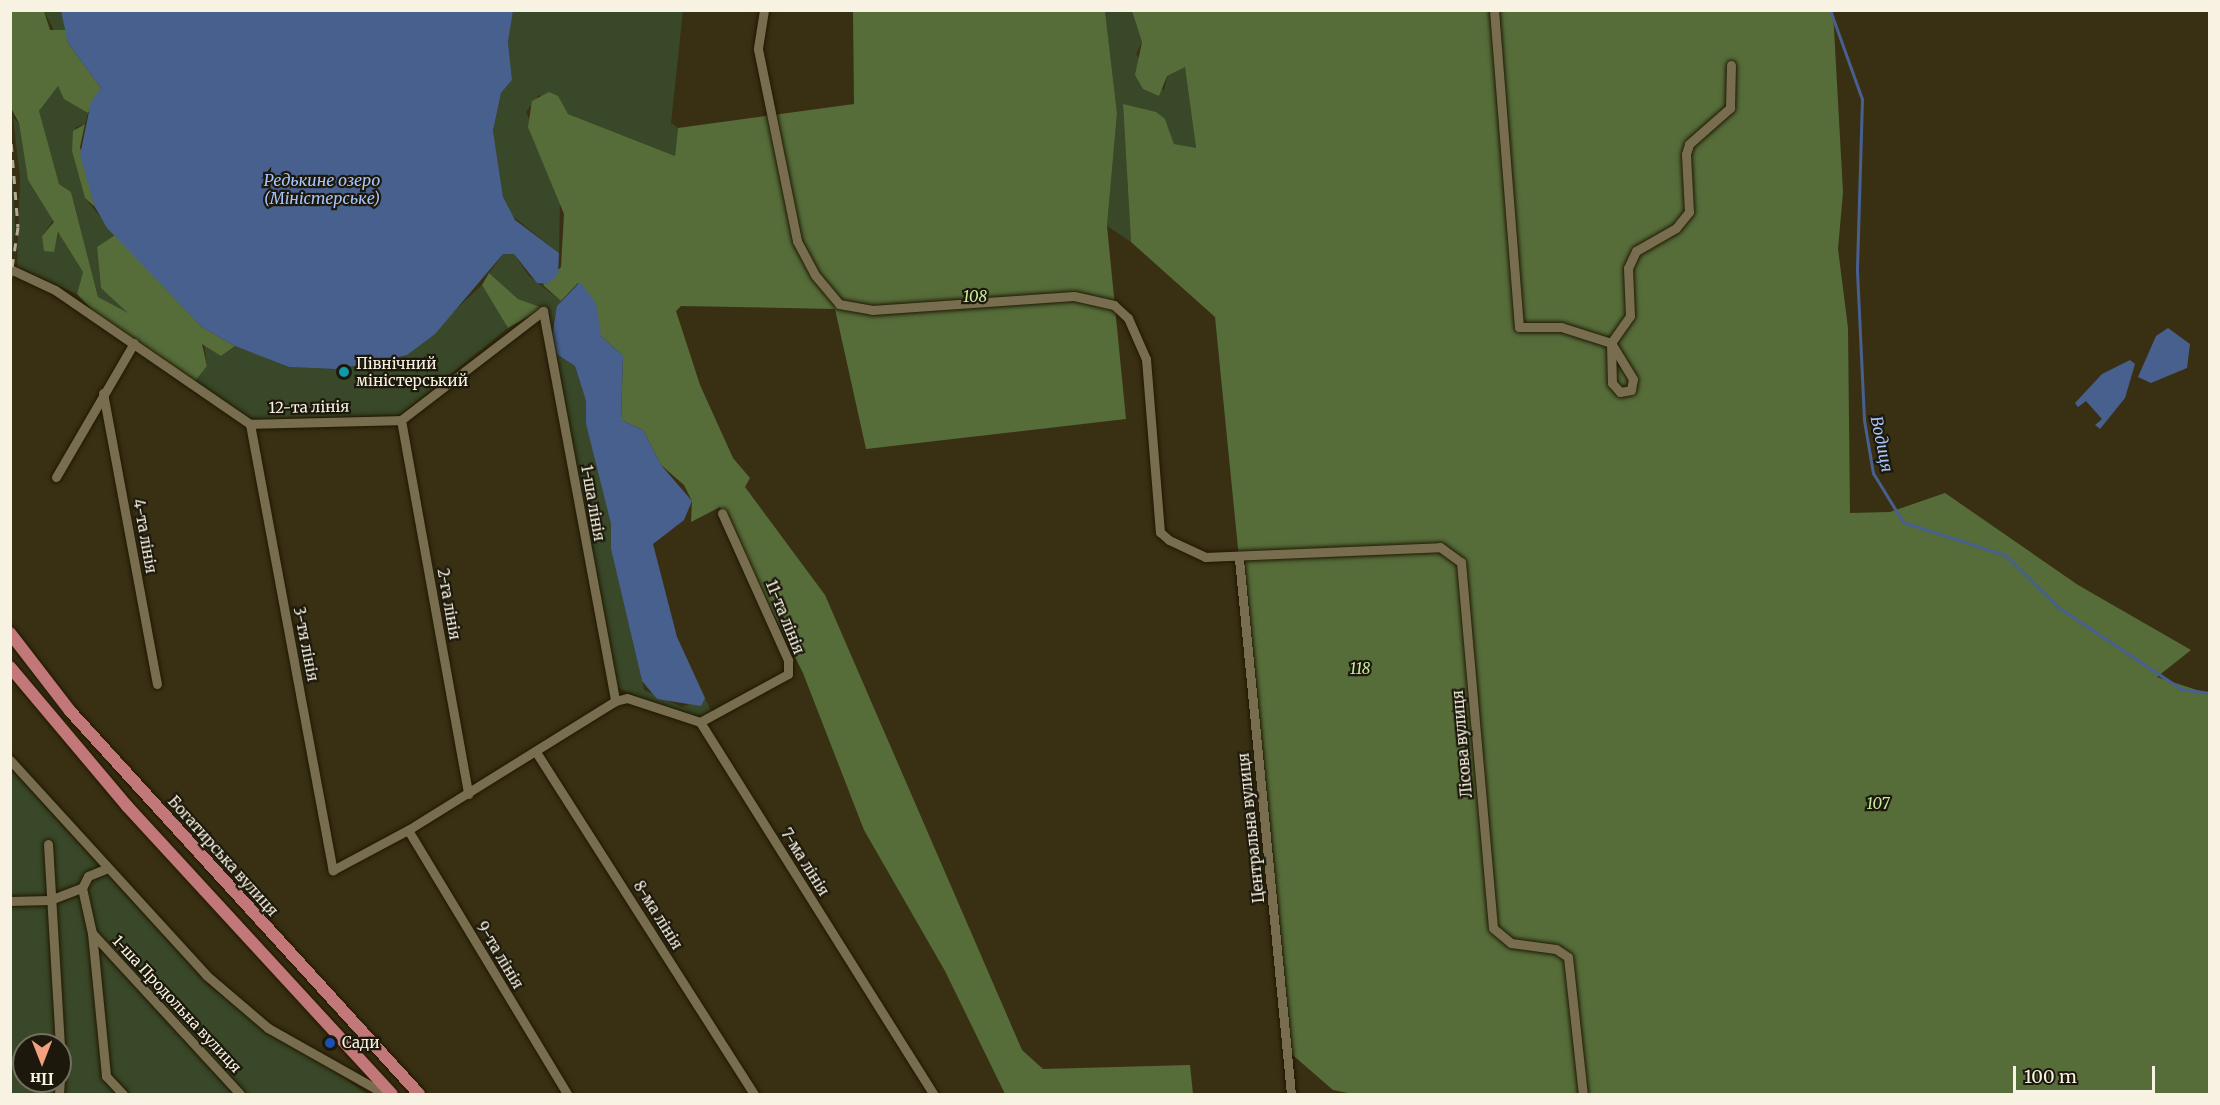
<!DOCTYPE html>
<meta charset="utf-8">
<style>
body{margin:0}
#map{position:relative;width:2220px;height:1105px;overflow:hidden;background:#393013;font-family:Merriweather,serif}
div>[style]{position:absolute}
[style*='--x']{left:calc(var(--x)*1px);top:calc(var(--y)*1px);width:calc(var(--w)*1px);rotate:calc(var(--a)*1deg)}
.green>*{inset:0;background:#394828}
.forest>*{inset:0;background:#566d3a}
.water>*{inset:0;background:#48608e}
.stream>*{height:3px;margin:-1.5px;padding:0 1.5px;transform-origin:1.5px;border-radius:1.5px;background:#48608e}
.roads{filter:drop-shadow(0 0 2px #201800) drop-shadow(0 0 2px #201800)}
.minor>*{height:9px;margin:-4.5px;padding:0 4.5px;transform-origin:4.5px;border-radius:4.5px;background:#786e4f}
.major>*{height:12px;margin:-6px;padding:0 6px;transform-origin:6px;border-radius:6px;background:#c27778}
.rail>*{height:3px;margin-top:-1.5px;transform-origin:0;background:repeating-linear-gradient(90deg,#b2ab96 0 8px,transparent 0 16px)}
.dots>*{width:16px;height:16px;translate:-50% -50%;box-sizing:border-box;border:3px solid #1c180c;border-radius:50%}
span{translate:-50% -50%;white-space:nowrap;text-align:center;line-height:1.15;-webkit-text-stroke:4.5px #1c180c;paint-order:stroke}
.park-label{font-size:15px;color:#c8ee9f;font-style:italic}
.poi-label{font-size:15px;color:#f7f2e1}
.left{translate:0 -50%;text-align:left}
.street-label{font-size:15px;color:#f7f2e1}
.water-label{font-size:16px;color:#a6c5fe;font-style:italic}
.frame{position:absolute;inset:0;border:12px solid #f7f2e1;pointer-events:none}
.north{position:absolute;left:12px;top:1033px;width:60px;height:60px;box-sizing:border-box;background:#1c180c;border:2px solid #746f61;border-radius:50%;rotate:180deg;font-size:16px;font-weight:700;line-height:24px;text-align:center;color:#f7f2e1}
.north::after{content:'';display:block;margin:auto;width:21px;height:27px;background:#f2a07f;clip-path:polygon(50% 0,100% 100%,50% 72%,0 100%)}
.scale{position:absolute;left:2013px;top:1066px;width:142px;height:27px;box-sizing:border-box;border:3px solid #f7f2e1;border-top:0;padding-left:8px;font-size:18px;line-height:21px;white-space:nowrap;color:#f7f2e1;-webkit-text-stroke:4px #1c180c;paint-order:stroke}
</style>
<div id="map">
<div class="green">
<i style="clip-path:polygon(61px 11px,66px 30px,56px 34px,44px 11px)"></i>
<i style="clip-path:polygon(513px 11px,683px 11px,671px 123px,678px 128px,675px 156px,568px 114px,539px 95px,526px 112px,560px 196px,559px 253px,505px 210px,493px 132px,501px 93px,512px 80px,508px 42px)"></i>
<i style="clip-path:polygon(1105px 11px,1132px 11px,1142px 42px,1136px 54px,1164px 91px,1167px 76px,1185px 66px,1196px 149px,1174px 144px,1165px 119px,1123px 104px,1131px 242px,1107px 226px,1117px 113px)"></i>
<i style="clip-path:polygon(58px 86px,88px 113px,85px 124px,76px 127px,72px 151px,85px 198px,115px 235px,97px 247px,101px 288px,128px 310px,125px 315px,98px 297px,71px 192px,59px 184px,40px 119px,39px 111px)"></i>
<i style="clip-path:polygon(13px 118px,19px 123px,28px 180px,54px 219px,42px 236px,55px 245px,59px 233px,83px 272px,77px 294px,17px 267px,20px 177px)"></i>
<i style="clip-path:polygon(11px 149px,15px 228px,11px 264px,10px 264px)"></i>
<i style="clip-path:polygon(503px 254px,514px 254px,529px 276px,561px 301px,551px 327px,554px 344px,543px 308px,518px 299px,489px 273px)"></i>
<i style="clip-path:polygon(482px 285px,508px 328px,400px 415px,250px 419px,191px 381px,207px 366px,204px 343px,221px 356px,235px 346px,289px 367px,335px 369px,407px 355px)"></i>
<i style="clip-path:polygon(555px 353px,575px 366px,586px 401px,586px 424px,611px 524px,611px 549px,644px 690px,682px 707px,705px 698px,712px 712px,701px 716px,674px 713px,615px 686px)"></i>
<i style="clip-path:polygon(evenodd,10px 768px,210px 987px,367px 1094px,11px 1094px,10px 768px,24px 1045px,60px 1045px,60px 1081px,24px 1081px,24px 1045px)"></i>
</div>
<div class="forest">
<i style="clip-path:polygon(10px 11px,44px 11px,50px 30px,66px 30px,68px 43px,101px 88px,88px 113px,64px 99px,58px 86px,39px 111px,59px 184px,71px 192px,98px 297px,128px 313px,101px 288px,97px 247px,115px 235px,202px 327px,235px 346px,221px 356px,202px 344px,207px 366px,195px 381px,97px 315px,77px 294px,83px 272px,58px 232px,54px 252px,44px 251px,42px 236px,54px 222px,28px 180px,19px 123px,11px 108px)"></i>
<i style="clip-path:polygon(853px 11px,1105px 11px,1117px 113px,1107px 226px,1126px 419px,866px 449px,835px 309px,681px 306px,676px 311px,700px 385px,733px 458px,750px 478px,745px 487px,825px 595px,1022px 1050px,1043px 1069px,1190px 1065px,1193px 1094px,1005px 1094px,945px 971px,864px 830px,803px 673px,720px 507px,691px 522px,692px 501px,684px 485px,661px 465px,643px 430px,621px 420px,623px 356px,601px 336px,578px 283px,561px 301px,543px 285px,561px 267px,564px 214px,528px 127px,532px 101px,549px 92px,558px 96px,568px 114px,675px 156px,678px 128px,854px 104px)"></i>
<i style="clip-path:polygon(1132px 11px,1833px 11px,1843px 192px,1838px 249px,1848px 328px,1850px 513px,1890px 512px,1945px 493px,2078px 585px,2191px 650px,2157px 677px,2209px 694px,2209px 1094px,1353px 1094px,1333px 1090px,1288px 1051px,1215px 317px,1131px 242px,1123px 104px,1156px 112px,1165px 119px,1174px 144px,1196px 148px,1185px 67px,1167px 76px,1159px 96px,1143px 89px,1135px 75px,1142px 42px)"></i>
<i style="clip-path:polygon(85px 124px,80px 147px,95px 207px,85px 198px,72px 151px,73px 131px)"></i>
<i style="clip-path:polygon(489px 273px,518px 299px,543px 308px,508px 328px,482px 285px)"></i>
</div>
<div class="water">
<i style="clip-path:polygon(61px 11px,513px 11px,508px 42px,512px 80px,501px 93px,493px 131px,503px 197px,515px 220px,559px 253px,558px 275px,547px 284px,537px 283px,514px 254px,503px 254px,435px 334px,407px 355px,372px 363px,335px 369px,289px 367px,235px 346px,202px 327px,107px 228px,95px 207px,80px 155px,91px 102px,101px 88px,68px 43px)"></i>
<i style="clip-path:polygon(580px 282px,596px 303px,601px 336px,623px 356px,621px 420px,643px 430px,661px 465px,692px 501px,684px 520px,653px 544px,677px 637px,705px 698px,701px 706px,657px 699px,642px 681px,611px 549px,611px 524px,586px 424px,586px 401px,575px 366px,555px 353px,552px 335px,557px 306px)"></i>
<i style="clip-path:polygon(2168px 328px,2190px 344px,2187px 368px,2151px 383px,2138px 377px,2156px 336px)"></i>
<i style="clip-path:polygon(2130px 360px,2135px 364px,2125px 398px,2100px 429px,2095px 425px,2102px 419px,2086px 401px,2078px 407px,2075px 403px,2102px 374px)"></i>
</div>
<div class="stream">
<i style="--x:1830;--y:10;--w:95;--a:70.2"></i>
<i style="--x:1862;--y:99;--w:172;--a:91.7"></i>
<i style="--x:1857;--y:271;--w:149;--a:87.3"></i>
<i style="--x:1864;--y:420;--w:54;--a:80.4"></i>
<i style="--x:1873;--y:473;--w:57;--a:58.5"></i>
<i style="--x:1903;--y:522;--w:107;--a:17.9"></i>
<i style="--x:2005;--y:555;--w:74;--a:44.5"></i>
<i style="--x:2058;--y:607;--w:148;--a:33.7"></i>
<i style="--x:2181;--y:689;--w:29;--a:8"></i>
</div>
<div class="roads">
<div class="minor">
<i style="--x:764;--y:10;--w:39;--a:99"></i>
<i style="--x:758;--y:49;--w:196;--a:78.5"></i>
<i style="--x:797;--y:241;--w:38;--a:62"></i>
<i style="--x:815;--y:275;--w:38;--a:50"></i>
<i style="--x:839;--y:304;--w:34;--a:10"></i>
<i style="--x:872;--y:310;--w:202;--a:-4"></i>
<i style="--x:1074;--y:296;--w:41;--a:12.7"></i>
<i style="--x:1114;--y:305;--w:19;--a:43"></i>
<i style="--x:1128;--y:318;--w:45;--a:66.3"></i>
<i style="--x:1146;--y:359;--w:174;--a:85.4"></i>
<i style="--x:1160;--y:532;--w:12;--a:42"></i>
<i style="--x:1169;--y:540;--w:40;--a:25"></i>
<i style="--x:1205;--y:557;--w:235;--a:-2.4"></i>
<i style="--x:1440;--y:547;--w:26;--a:36"></i>
<i style="--x:1461;--y:562;--w:367;--a:85"></i>
<i style="--x:1493;--y:928;--w:23;--a:40"></i>
<i style="--x:1511;--y:943;--w:45;--a:7.6"></i>
<i style="--x:1556;--y:949;--w:14;--a:34"></i>
<i style="--x:1568;--y:957;--w:138;--a:83.8"></i>
<i style="--x:1494;--y:10;--w:318;--a:85.5"></i>
<i style="--x:1519;--y:327;--w:42;--a:0"></i>
<i style="--x:1561;--y:327;--w:52;--a:17.7"></i>
<i style="--x:1611;--y:343;--w:40;--a:88.6"></i>
<i style="--x:1612;--y:383;--w:12;--a:48"></i>
<i style="--x:1620;--y:392;--w:11;--a:-10"></i>
<i style="--x:1631;--y:390;--w:11;--a:-80"></i>
<i style="--x:1633;--y:379;--w:42;--a:-121.4"></i>
<i style="--x:1611;--y:343;--w:33;--a:-55"></i>
<i style="--x:1630;--y:316;--w:48;--a:-92.4"></i>
<i style="--x:1628;--y:268;--w:19;--a:-65"></i>
<i style="--x:1636;--y:251;--w:46;--a:-29.9"></i>
<i style="--x:1676;--y:228;--w:21;--a:-51"></i>
<i style="--x:1689;--y:212;--w:58;--a:-93"></i>
<i style="--x:1686;--y:154;--w:10;--a:-73"></i>
<i style="--x:1689;--y:144;--w:55;--a:-41.3"></i>
<i style="--x:1730;--y:108;--w:43;--a:-88.7"></i>
<i style="--x:10;--y:269;--w:50;--a:25"></i>
<i style="--x:55;--y:290;--w:237;--a:34.5"></i>
<i style="--x:250;--y:424;--w:151;--a:-1.5"></i>
<i style="--x:401;--y:420;--w:179;--a:-37.5"></i>
<i style="--x:543;--y:311;--w:397;--a:79.5"></i>
<i style="--x:103;--y:393;--w:296;--a:79.5"></i>
<i style="--x:401;--y:420;--w:380;--a:79.8"></i>
<i style="--x:250;--y:424;--w:454;--a:79.5"></i>
<i style="--x:333;--y:870;--w:85;--a:-28.1"></i>
<i style="--x:408;--y:830;--w:244;--a:-31.9"></i>
<i style="--x:615;--y:701;--w:12;--a:-14"></i>
<i style="--x:627;--y:698;--w:77;--a:18.2"></i>
<i style="--x:700;--y:722;--w:439;--a:57.9"></i>
<i style="--x:56;--y:477;--w:155;--a:-59.8"></i>
<i style="--x:1239;--y:559;--w:538;--a:84.45"></i>
<i style="--x:700;--y:722;--w:100;--a:-28.6"></i>
<i style="--x:788;--y:674;--w:14;--a:-90"></i>
<i style="--x:788;--y:660;--w:161;--a:-114.2"></i>
<i style="--x:536;--y:752;--w:406;--a:57.5"></i>
<i style="--x:10;--y:760;--w:291;--a:47.6"></i>
<i style="--x:206;--y:975;--w:82;--a:40.5"></i>
<i style="--x:268;--y:1028;--w:134;--a:29.4"></i>
<i style="--x:408;--y:830;--w:308;--a:58.9"></i>
<i style="--x:48;--y:844;--w:201;--a:86.6"></i>
<i style="--x:82;--y:888;--w:46;--a:77.5"></i>
<i style="--x:92;--y:933;--w:144;--a:84.4"></i>
<i style="--x:106;--y:1076;--w:25;--a:47"></i>
<i style="--x:10;--y:901;--w:40;--a:-1.4"></i>
<i style="--x:50;--y:900;--w:34;--a:-21"></i>
<i style="--x:82;--y:888;--w:13;--a:-63"></i>
<i style="--x:88;--y:876;--w:18;--a:-22"></i>
<i style="--x:92;--y:933;--w:219;--a:47.4"></i>
<i style="--x:59;--y:1094;--w:13;--a:-86"></i>
</div>
<div class="major">
<i style="--x:10;--y:633;--w:98;--a:52.4"></i>
<i style="--x:70;--y:711;--w:518;--a:47.66"></i>
<i style="--x:10;--y:667;--w:182;--a:49.9"></i>
<i style="--x:127;--y:806;--w:391;--a:47.4"></i>
</div>
</div>
<div class="rail">
<i style="--x:10;--y:128;--w:99;--a:85.4"></i>
<i style="--x:18;--y:227;--w:55;--a:98.4"></i>
</div>
<div class="dots">
<i style="left:344px;top:372px;background:#0f9aa8"></i>
<i style="left:330px;top:1043px;background:#1a4fb4"></i>
</div>
<div class="park-label">
<span style="left:975px;top:297px">108</span>
<span style="left:1360px;top:669px">118</span>
<span style="left:1878px;top:804px">107</span>
</div>
<div class="poi-label">
<span class="left" style="left:356px;top:372px">Північний<br>міністерський</span>
<span class="left" style="left:342px;top:1043px">Сади</span>
</div>
<div class="street-label">
<span style="left:309px;top:407px;rotate:-1deg">12-та лінія</span>
<span style="left:593px;top:503px;rotate:80deg">1-ша лінія</span>
<span style="left:145px;top:536px;rotate:80deg">4-та лінія</span>
<span style="left:449px;top:604px;rotate:80deg">2-га лінія</span>
<span style="left:785px;top:617px;rotate:68deg">11-та лінія</span>
<span style="left:306px;top:644px;rotate:79deg">3-тя лінія</span>
<span style="left:1462px;top:744px;rotate:-95deg">Лісова вулиця</span>
<span style="left:1251px;top:828px;rotate:-96deg">Центральна вулиця</span>
<span style="left:223px;top:856px;rotate:48deg">Богатирська вулиця</span>
<span style="left:805px;top:862px;rotate:58deg">7-ма лінія</span>
<span style="left:658px;top:915px;rotate:58deg">8-ма лінія</span>
<span style="left:500px;top:955px;rotate:59deg">9-та лінія</span>
<span style="left:177px;top:1004px;rotate:47deg">1-ша Продольна вулиця</span>
</div>
<div class="water-label">
<span style="left:322px;top:189px">Редькине озеро<br>(Міністерське)</span>
<span style="left:1882px;top:444px;rotate:78deg">Водиця</span>
</div>
<div class="frame"></div>
<div class="north">Пн</div>
<div class="scale">100 m</div>
</div>
